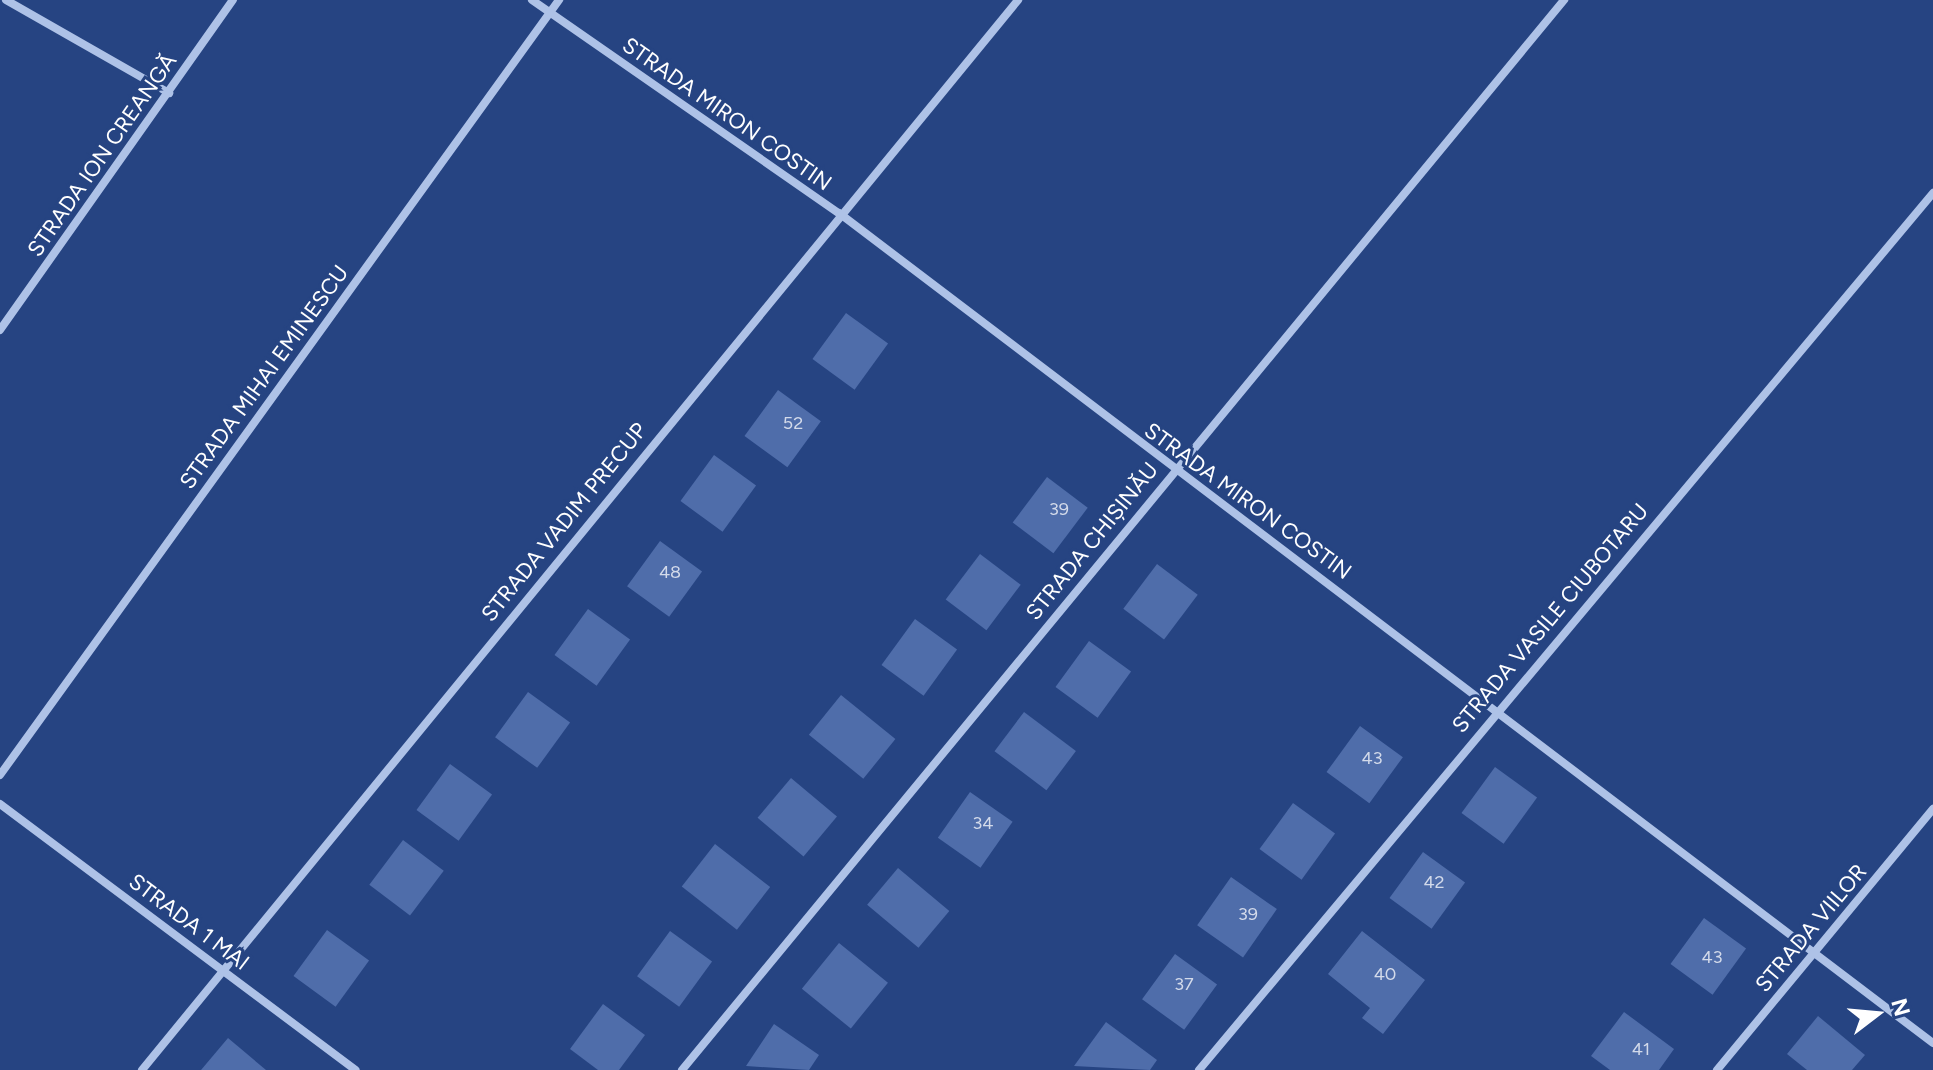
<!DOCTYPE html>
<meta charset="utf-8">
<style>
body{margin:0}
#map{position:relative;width:1933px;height:1070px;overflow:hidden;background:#264482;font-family:Figtree,sans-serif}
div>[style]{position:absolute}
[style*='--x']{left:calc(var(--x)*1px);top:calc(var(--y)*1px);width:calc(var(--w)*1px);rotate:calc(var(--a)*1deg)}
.building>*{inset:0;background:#4f6daa;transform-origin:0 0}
.street>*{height:8px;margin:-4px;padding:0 4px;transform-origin:4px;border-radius:4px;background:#aec2e7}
span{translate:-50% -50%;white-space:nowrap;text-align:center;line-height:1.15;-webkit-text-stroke:6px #264482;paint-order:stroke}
.number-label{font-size:18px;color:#d3daea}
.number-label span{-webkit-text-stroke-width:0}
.street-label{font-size:22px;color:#fff}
.north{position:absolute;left:1837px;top:974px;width:80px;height:80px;-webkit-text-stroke:6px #264482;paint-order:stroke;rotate:74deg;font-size:22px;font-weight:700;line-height:32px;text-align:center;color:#fff}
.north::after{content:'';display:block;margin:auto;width:28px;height:36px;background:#fff;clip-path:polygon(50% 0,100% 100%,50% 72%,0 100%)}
</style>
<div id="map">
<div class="building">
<i style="left:846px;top:313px;width:52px;height:57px;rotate:36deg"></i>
<i style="left:778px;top:390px;width:53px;height:57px;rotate:36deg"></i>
<i style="left:714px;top:455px;width:52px;height:57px;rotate:36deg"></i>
<i style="left:1047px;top:477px;width:51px;height:57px;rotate:37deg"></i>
<i style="left:660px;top:541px;width:52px;height:56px;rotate:36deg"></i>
<i style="left:980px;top:554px;width:51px;height:57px;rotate:37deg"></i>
<i style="left:1157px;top:564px;width:51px;height:56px;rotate:37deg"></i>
<i style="left:588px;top:609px;width:52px;height:57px;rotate:36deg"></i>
<i style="left:915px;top:619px;width:52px;height:57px;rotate:36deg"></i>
<i style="left:1089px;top:641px;width:52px;height:57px;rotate:36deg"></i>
<i style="left:528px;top:692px;width:52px;height:56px;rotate:36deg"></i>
<i style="left:841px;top:695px;width:70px;height:51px;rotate:39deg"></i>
<i style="left:1024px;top:712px;width:65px;height:49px;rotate:37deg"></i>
<i style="left:1360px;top:726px;width:53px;height:57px;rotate:36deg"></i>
<i style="left:450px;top:764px;width:52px;height:57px;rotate:36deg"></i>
<i style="left:1495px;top:767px;width:52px;height:57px;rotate:36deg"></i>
<i style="left:791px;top:778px;width:60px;height:52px;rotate:40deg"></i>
<i style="left:970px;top:792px;width:52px;height:56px;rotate:35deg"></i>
<i style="left:1293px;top:803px;width:52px;height:57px;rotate:36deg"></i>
<i style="left:403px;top:840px;width:51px;height:56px;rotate:37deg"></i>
<i style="left:715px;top:844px;width:70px;height:54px;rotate:38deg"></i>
<i style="left:1423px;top:852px;width:52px;height:57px;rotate:36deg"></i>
<i style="left:898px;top:868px;width:67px;height:48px;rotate:40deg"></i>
<i style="left:1231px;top:877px;width:56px;height:59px;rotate:35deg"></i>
<i style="left:1704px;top:918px;width:52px;height:57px;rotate:36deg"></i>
<i style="left:327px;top:930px;width:52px;height:57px;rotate:36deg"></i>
<i style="left:670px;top:931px;width:52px;height:56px;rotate:36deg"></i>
<i style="clip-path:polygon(1362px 931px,1425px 980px,1383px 1034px,1362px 1018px,1370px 1008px,1328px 974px)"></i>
<i style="left:839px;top:943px;width:63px;height:59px;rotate:39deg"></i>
<i style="left:1175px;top:954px;width:52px;height:56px;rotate:36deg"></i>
<i style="clip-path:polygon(603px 1004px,645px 1035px,619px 1070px,598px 1070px,570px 1049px)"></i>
<i style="clip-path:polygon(1624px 1012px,1674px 1049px,1659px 1070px,1610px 1070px,1591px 1056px)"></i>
<i style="clip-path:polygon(1818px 1016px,1865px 1055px,1852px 1070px,1807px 1070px,1787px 1054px)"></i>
<i style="clip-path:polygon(1106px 1022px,1157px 1060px,1150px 1070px,1074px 1066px)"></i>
<i style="clip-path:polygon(774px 1024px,819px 1055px,809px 1070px,746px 1066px)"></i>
<i style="clip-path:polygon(228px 1038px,266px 1070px,201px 1070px)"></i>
</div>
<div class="street">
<i style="--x:6;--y:0;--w:188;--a:29.7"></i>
<i style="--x:532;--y:0;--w:374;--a:34.8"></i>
<i style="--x:839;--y:213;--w:1373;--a:37.19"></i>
<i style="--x:0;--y:330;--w:404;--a:-54.8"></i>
<i style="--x:0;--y:775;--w:956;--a:-54.2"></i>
<i style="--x:0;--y:804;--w:444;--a:36.8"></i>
<i style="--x:142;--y:1070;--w:1383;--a:-50.69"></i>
<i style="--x:682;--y:1070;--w:1387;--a:-50.5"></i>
<i style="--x:1199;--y:1070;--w:1144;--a:-50.07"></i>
<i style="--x:1717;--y:1070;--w:339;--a:-50.4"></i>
</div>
<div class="number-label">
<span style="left:793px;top:423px">52</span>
<span style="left:1059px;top:509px">39</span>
<span style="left:670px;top:572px">48</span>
<span style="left:1372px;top:758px">43</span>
<span style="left:983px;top:823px">34</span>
<span style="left:1434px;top:882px">42</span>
<span style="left:1248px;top:914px">39</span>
<span style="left:1712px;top:957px">43</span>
<span style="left:1385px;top:974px">40</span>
<span style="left:1184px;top:984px">37</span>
<span style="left:1641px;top:1049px">41</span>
</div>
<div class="street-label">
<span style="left:727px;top:114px;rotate:35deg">STRADA MIRON COSTIN</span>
<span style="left:102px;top:155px;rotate:-55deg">STRADA ION CREANGĂ</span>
<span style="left:264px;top:377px;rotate:-54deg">STRADA MIHAI EMINESCU</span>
<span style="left:1248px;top:501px;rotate:36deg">STRADA MIRON COSTIN</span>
<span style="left:564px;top:522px;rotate:-51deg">STRADA VADIM PRECUP</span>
<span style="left:1092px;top:541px;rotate:-51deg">STRADA CHIȘINĂU</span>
<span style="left:1550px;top:618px;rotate:-50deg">STRADA VASILE CIUBOTARU</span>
<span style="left:189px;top:922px;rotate:37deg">STRADA 1 MAI</span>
<span style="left:1811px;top:928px;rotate:-50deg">STRADA VIILOR</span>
</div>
<div class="north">N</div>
</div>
